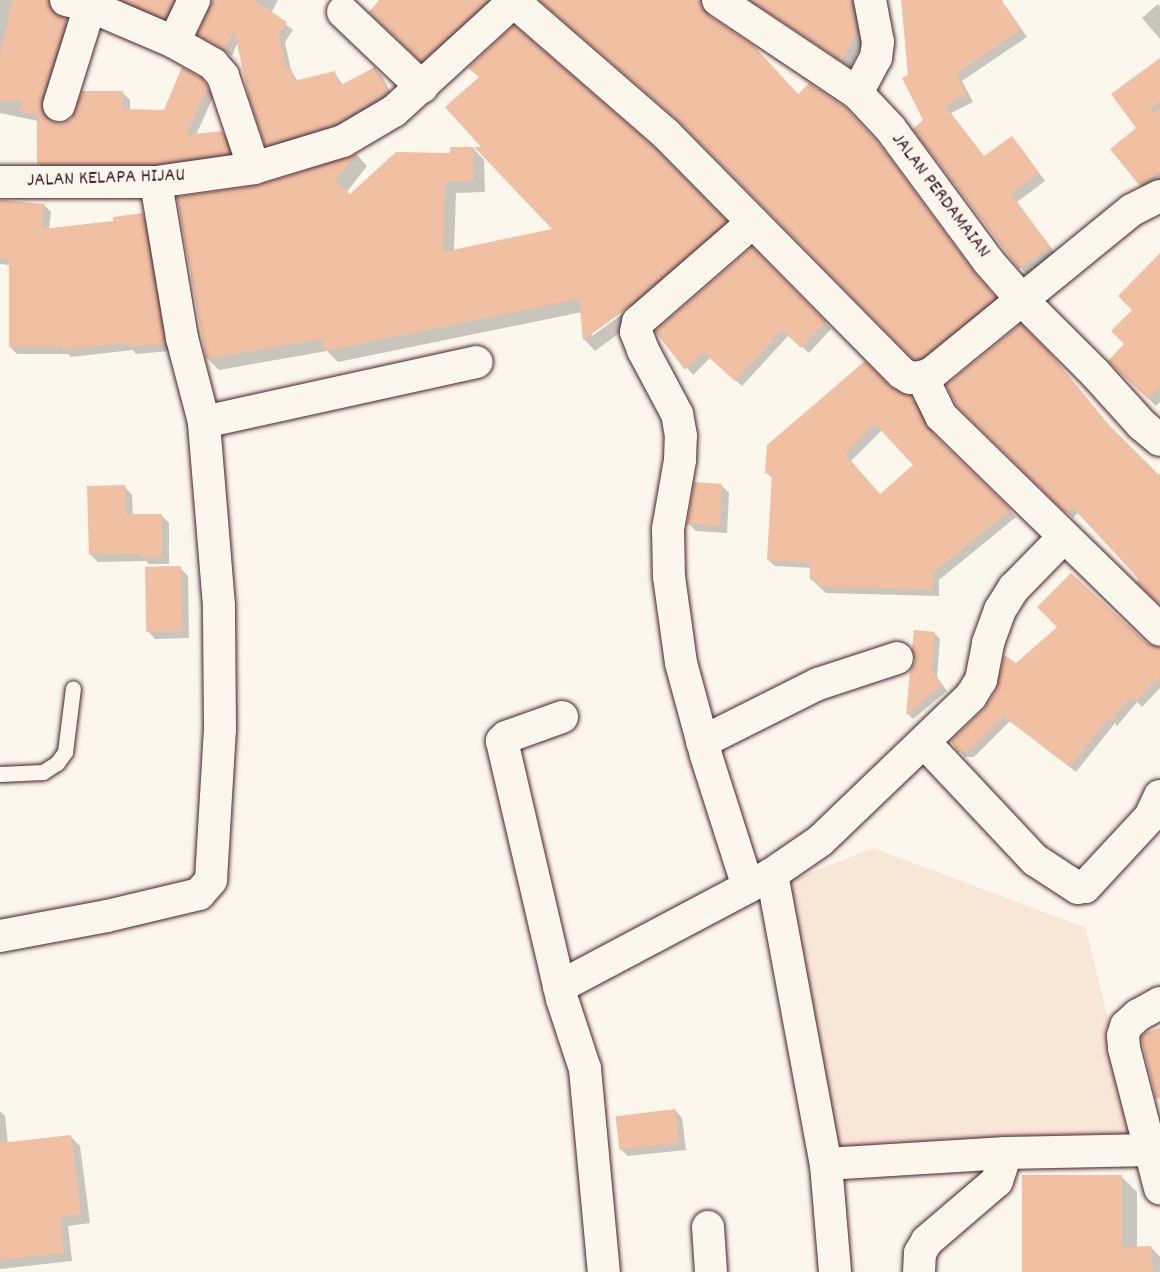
<!DOCTYPE html>
<style>
body{margin:0}
#map{position:relative;width:1160px;height:1272px;overflow:hidden;background:#fbf7ec;font-family:Dekko,sans-serif}
div>[style]{position:absolute}
[style*='--x']{left:calc(var(--x)*1px);top:calc(var(--y)*1px);width:calc(var(--w)*1px);rotate:calc(var(--a)*1deg)}
.built>*{inset:0;background:#f8e6d6}
.shadow>*{inset:0;background:#0003}
.building>*{inset:0;background:#f1bfa2;transform-origin:0 0}
.roads{filter:drop-shadow(0 0 2px #4a1f2b) drop-shadow(0 0 2px #4a1f2b)}
.lane>*{height:15px;margin:-7.5px;padding:0 7.5px;transform-origin:7.5px;border-radius:7.5px;background:#fbf7ec}
.street>*{height:32px;margin:-16px;padding:0 16px;transform-origin:16px;border-radius:16px;background:#fbf7ec}
span{translate:-50% -50%;white-space:nowrap;text-align:center;line-height:1.15;-webkit-text-stroke:4.5px #fbf7ec;paint-order:stroke}
.street-label{font-size:20px;color:#4a1f2b}
</style>
<div id="map">
<div class="built">
<i style="clip-path:polygon(873px 848px,1086px 928px,1137px 1139px,831px 1150px,785px 883px)"></i>
</div>
<div class="shadow">
<i style="clip-path:polygon(0 0,57px 0,56px 14px,73px 27px,48px 107px,51px 122px,63px 124px,122px 92px,130px 100px,130px 110px,165px 111px,200px 79px,214px 95px,196px 135px,222px 132px,229px 140px,236px 160px,163px 171px,46px 171px,39px 163px,38px 121px,0 113px)"></i>
<i style="clip-path:polygon(118px 0,186px 0,173px 25px)"></i>
<i style="clip-path:polygon(213px 0,278px 0,271px 13px,293px 30px,285px 42px,291px 70px,298px 82px,334px 72px,343px 85px,375px 69px,382px 76px,394px 99px,343px 131px,274px 152px,267px 145px,238px 42px,232px 56px,199px 34px)"></i>
<i style="clip-path:polygon(381px 0,500px 0,429px 68px,371px 12px)"></i>
<i style="clip-path:polygon(541px 0,709px 0,707px 7px,709px 17px,798px 96px,852px 116px,883px 149px,980px 281px,1002px 305px,923px 366px,687px 128px)"></i>
<i style="clip-path:polygon(749px 0,853px 0,863px 43px,850px 67px)"></i>
<i style="clip-path:polygon(902px 0,1004px 0,1002px 1px,1027px 37px,962px 81px,973px 102px,951px 113px,985px 158px,1019px 145px,1045px 181px,1017px 202px,1056px 254px,1027px 275px,915px 129px,925px 121px,909px 76px)"></i>
<i style="clip-path:polygon(1158px 4px,1160px 6px,1160px 39px,1142px 18px)"></i>
<i style="clip-path:polygon(1160px 62px,1160px 189px,1152px 195px,1141px 185px,1138px 128px)"></i>
<i style="clip-path:polygon(evenodd,480px 78px,653px 148px,737px 233px,636px 321px,595px 351px,584px 339px,582px 312px,338px 362px,327px 351px,219px 370px,208px 359px,259px 187px,357px 155px,367px 166px,346px 193px,350px 196px,451px 154px,473px 148px,484px 160px,485px 192px,456px 193px,454px 251px,555px 230px,484px 148px,480px 78px,630px 305px,632px 307px,592px 336px,592px 332px,630px 305px)"></i>
<i style="clip-path:polygon(0 201px,44px 205px,51px 212px,49px 229px,115px 222px,142px 215px,150px 222px,171px 351px,136px 354px,133px 350px,71px 357px,68px 354px,17px 354px,10px 347px,10px 265px,0 264px)"></i>
<i style="clip-path:polygon(752px 249px,831px 329px,809px 353px,789px 335px,742px 386px,710px 358px,693px 375px,657px 331px)"></i>
<i style="clip-path:polygon(1160px 273px,1160px 402px,1156px 406px,1110px 361px,1126px 344px,1134px 310px)"></i>
<i style="clip-path:polygon(evenodd,891px 389px,910px 397px,918px 405px,935px 437px,1016px 517px,939px 580px,939px 596px,826px 593px,811px 579px,812px 568px,775px 566px,768px 560px,773px 479px,767px 473px,891px 389px,882px 430px,916px 465px,880px 496px,850px 462px,882px 430px)"></i>
<i style="clip-path:polygon(957px 404px,1114px 432px,1157px 476px,1160px 473px,1160px 603px,1079px 512px,1073px 518px)"></i>
<i style="clip-path:polygon(722px 486px,729px 493px,727px 533px,696px 531px,689px 524px)"></i>
<i style="clip-path:polygon(125px 487px,132px 495px,133px 516px,161px 515px,169px 523px,169px 564px,149px 564px,146px 561px,98px 562px,90px 554px)"></i>
<i style="clip-path:polygon(180px 568px,188px 576px,189px 638px,155px 639px,148px 631px)"></i>
<i style="clip-path:polygon(935px 634px,940px 639px,937px 677px,947px 691px,913px 719px,908px 714px,912px 670px)"></i>
<i style="clip-path:polygon(1147px 644px,1160px 649px,1160px 688px,1142px 707px,1137px 702px,1117px 726px,1115px 723px,1076px 772px,1010px 721px,974px 757px,965px 757px,952px 743px,985px 710px,1016px 665px)"></i>
<i style="clip-path:polygon(675px 1110px,682px 1118px,686px 1150px,628px 1156px,620px 1149px)"></i>
<i style="clip-path:polygon(0 1111px,5px 1116px,8px 1144px,71px 1137px,80px 1146px,90px 1223px,68px 1226px,72px 1261px,0 1269px)"></i>
<i style="clip-path:polygon(1122px 1177px,1137px 1192px,1137px 1248px,1151px 1247px,1160px 1257px,1160px 1272px,1024px 1272px)"></i>
</div>
<div class="building">
<i style="clip-path:polygon(12px 0,49px 0,53px 12px,67px 19px,42px 100px,42px 109px,46px 118px,53px 122px,62px 123px,71px 119px,82px 91px,123px 91px,123px 109px,164px 110px,182px 67px,201px 78px,208px 87px,186px 135px,222px 131px,230px 153px,155px 164px,37px 164px,37px 115px,19px 112px,22px 101px,0 101px,0 57px)"></i>
<i style="clip-path:polygon(122px 0,174px 0,165px 19px)"></i>
<i style="clip-path:polygon(212px 0,254px 0,287px 22px,279px 34px,286px 69px,291px 68px,294px 81px,335px 71px,339px 86px,375px 67px,388px 92px,336px 124px,265px 146px,249px 98px,234px 30px,224px 50px,197px 35px)"></i>
<i style="clip-path:polygon(379px 0,488px 0,421px 62px,369px 12px)"></i>
<i style="clip-path:polygon(539px 0,700px 0,708px 15px,754px 46px,798px 94px,809px 83px,845px 107px,876px 140px,974px 272px,996px 298px,923px 357px,913px 359px,679px 121px)"></i>
<i style="clip-path:polygon(750px 0,851px 0,856px 35px,842px 61px)"></i>
<i style="clip-path:polygon(901px 0,1001px 0,1021px 30px,956px 74px,967px 95px,945px 106px,984px 156px,1012px 136px,1039px 173px,1011px 194px,1050px 247px,1019px 269px,913px 129px,923px 120px,902px 78px,908px 75px)"></i>
<i style="clip-path:polygon(514px 25px,654px 147px,727px 221px,625px 310px,583px 340px,579px 299px,325px 351px,322px 339px,206px 359px,177px 197px,259px 185px,357px 154px,335px 181px,350px 194px,396px 152px,450px 153px,450px 147px,473px 147px,474px 181px,445px 182px,443px 252px,552px 229px,474px 147px,481px 147px,445px 107px,479px 77px,468px 68px)"></i>
<i style="clip-path:polygon(1160px 58px,1160px 102px,1150px 109px,1154px 113px,1160px 108px,1160px 171px,1140px 186px,1110px 149px,1136px 128px,1111px 94px)"></i>
<i style="clip-path:polygon(0 200px,44px 204px,42px 229px,113px 221px,113px 217px,143px 213px,165px 344px,128px 347px,127px 343px,62px 350px,62px 347px,9px 347px,9px 259px,0 258px)"></i>
<i style="clip-path:polygon(752px 247px,826px 322px,801px 348px,782px 330px,735px 381px,703px 352px,685px 370px,655px 331px)"></i>
<i style="clip-path:polygon(1160px 253px,1160px 387px,1148px 399px,1108px 361px,1124px 344px,1111px 331px,1132px 310px,1118px 296px)"></i>
<i style="clip-path:polygon(1021px 324px,1049px 352px,1109px 425px,1160px 476px,1160px 605px,1136px 582px,1139px 579px,1072px 507px,1066px 513px,956px 405px,946px 385px)"></i>
<i style="clip-path:polygon(evenodd,865px 361px,892px 388px,911px 396px,928px 429px,1011px 510px,933px 573px,933px 590px,818px 587px,818px 580px,810px 580px,810px 563px,767px 560px,772px 474px,765px 473px,767px 445px,865px 361px,875px 424px,913px 465px,880px 494px,845px 454px,875px 424px)"></i>
<i style="clip-path:polygon(694px 482px,722px 484px,720px 526px,687px 524px)"></i>
<i style="clip-path:polygon(125px 485px,126px 514px,162px 514px,162px 557px,140px 557px,140px 554px,89px 555px,87px 486px)"></i>
<i style="left:181px;top:566px;width:65px;height:36px;rotate:89deg"></i>
<i style="clip-path:polygon(1071px 573px,1147px 643px,1160px 647px,1160px 677px,1135px 702px,1130px 698px,1111px 721px,1108px 719px,1070px 767px,1004px 717px,967px 752px,958px 752px,951px 740px,984px 709px,996px 690px,1004px 655px,1016px 663px,1057px 627px,1037px 607px)"></i>
<i style="clip-path:polygon(914px 630px,935px 632px,932px 671px,942px 685px,906px 715px,910px 670px,915px 661px,912px 649px)"></i>
<i style="clip-path:polygon(1160px 1028px,1160px 1098px,1156px 1099px,1141px 1038px,1145px 1033px)"></i>
<i style="left:675px;top:1109px;width:34px;height:60px;rotate:83deg"></i>
<i style="clip-path:polygon(71px 1135px,81px 1214px,60px 1217px,64px 1253px,0 1260px,0 1143px)"></i>
<i style="clip-path:polygon(1022px 1175px,1122px 1175px,1122px 1247px,1151px 1246px,1153px 1272px,1022px 1272px)"></i>
</div>
<div class="roads">
<div class="lane">
<i style="--x:0;--y:774;--w:43;--a:-2.7"></i>
<i style="--x:43;--y:772;--w:17;--a:-33"></i>
<i style="--x:57;--y:763;--w:14;--a:-54"></i>
<i style="--x:65;--y:752;--w:64;--a:-82.9"></i>
</div>
<div class="street">
<i style="--x:66;--y:0;--w:25;--a:14"></i>
<i style="--x:90;--y:6;--w:91;--a:23.2"></i>
<i style="--x:174;--y:42;--w:45;--a:29.4"></i>
<i style="--x:213;--y:64;--w:16;--a:50"></i>
<i style="--x:223;--y:76;--w:97;--a:71.4"></i>
<i style="--x:512;--y:0;--w:204;--a:41"></i>
<i style="--x:666;--y:134;--w:336;--a:45.4"></i>
<i style="--x:902;--y:373;--w:9;--a:32"></i>
<i style="--x:910;--y:378;--w:12;--a:-5"></i>
<i style="--x:922;--y:377;--w:11;--a:-22"></i>
<i style="--x:932;--y:373;--w:258;--a:-39.2"></i>
<i style="--x:1132;--y:210;--w:31;--a:-27"></i>
<i style="--x:718;--y:0;--w:167;--a:33.8"></i>
<i style="--x:857;--y:93;--w:48;--a:46.7"></i>
<i style="--x:890;--y:128;--w:165;--a:53.6"></i>
<i style="--x:988;--y:261;--w:52;--a:48.9"></i>
<i style="--x:1022;--y:300;--w:103;--a:45"></i>
<i style="--x:1095;--y:373;--w:70;--a:47.9"></i>
<i style="--x:1142;--y:425;--w:23;--a:40"></i>
<i style="--x:343;--y:12;--w:109;--a:43.5"></i>
<i style="--x:174;--y:42;--w:47;--a:-64.5"></i>
<i style="--x:857;--y:93;--w:40;--a:-62"></i>
<i style="--x:876;--y:58;--w:16;--a:-83"></i>
<i style="--x:878;--y:42;--w:43;--a:-100.8"></i>
<i style="--x:59;--y:105;--w:104;--a:-72.6"></i>
<i style="--x:0;--y:182;--w:156;--a:0"></i>
<i style="--x:156;--y:182;--w:99;--a:-8.1"></i>
<i style="--x:254;--y:168;--w:93;--a:-16.9"></i>
<i style="--x:343;--y:141;--w:59;--a:-30.5"></i>
<i style="--x:394;--y:111;--w:164;--a:-42.5"></i>
<i style="--x:922;--y:377;--w:43;--a:64"></i>
<i style="--x:941;--y:416;--w:306;--a:44.3"></i>
<i style="--x:204;--y:422;--w:279;--a:-12.4"></i>
<i style="--x:562;--y:717;--w:59;--a:160.3"></i>
<i style="--x:506;--y:737;--w:6;--a:135"></i>
<i style="--x:502;--y:741;--w:265;--a:76.9"></i>
<i style="--x:562;--y:999;--w:74;--a:71.8"></i>
<i style="--x:585;--y:1069;--w:204;--a:84.7"></i>
<i style="--x:702;--y:742;--w:130;--a:-26.6"></i>
<i style="--x:818;--y:684;--w:83;--a:-18.2"></i>
<i style="--x:925;--y:743;--w:161;--a:46.8"></i>
<i style="--x:1035;--y:860;--w:51;--a:33.1"></i>
<i style="--x:1078;--y:888;--w:7;--a:-8"></i>
<i style="--x:1085;--y:887;--w:96;--a:-47.1"></i>
<i style="--x:1150;--y:817;--w:23;--a:-65"></i>
<i style="--x:772;--y:874;--w:295;--a:79.5"></i>
<i style="--x:826;--y:1164;--w:180;--a:-3.5"></i>
<i style="--x:1006;--y:1153;--w:145;--a:-1.2"></i>
<i style="--x:748;--y:887;--w:139;--a:-107.7"></i>
<i style="--x:706;--y:755;--w:95;--a:-105.2"></i>
<i style="--x:681;--y:663;--w:87;--a:-97.9"></i>
<i style="--x:669;--y:577;--w:48;--a:-91.2"></i>
<i style="--x:668;--y:529;--w:70;--a:-80.1"></i>
<i style="--x:680;--y:460;--w:24;--a:-88"></i>
<i style="--x:681;--y:436;--w:22;--a:-100"></i>
<i style="--x:677;--y:414;--w:72;--a:-118"></i>
<i style="--x:643;--y:350;--w:19;--a:-111"></i>
<i style="--x:636;--y:332;--w:10;--a:-79"></i>
<i style="--x:638;--y:322;--w:152;--a:-41"></i>
<i style="--x:0;--y:936;--w:109;--a:-10.6"></i>
<i style="--x:107;--y:916;--w:95;--a:-13.4"></i>
<i style="--x:199;--y:894;--w:18;--a:-49"></i>
<i style="--x:211;--y:880;--w:151;--a:-86.6"></i>
<i style="--x:220;--y:729;--w:123;--a:-90.5"></i>
<i style="--x:219;--y:606;--w:185;--a:-94.7"></i>
<i style="--x:204;--y:422;--w:87;--a:-104.7"></i>
<i style="--x:182;--y:338;--w:158;--a:-99.5"></i>
<i style="--x:559;--y:987;--w:241;--a:-27.9"></i>
<i style="--x:772;--y:874;--w:58;--a:-34.5"></i>
<i style="--x:820;--y:841;--w:209;--a:-43.8"></i>
<i style="--x:971;--y:696;--w:19;--a:-58"></i>
<i style="--x:981;--y:680;--w:38;--a:-79"></i>
<i style="--x:988;--y:643;--w:35;--a:-70"></i>
<i style="--x:1000;--y:610;--w:26;--a:-58"></i>
<i style="--x:1014;--y:588;--w:70;--a:-45.6"></i>
<i style="--x:1160;--y:1003;--w:25;--a:151"></i>
<i style="--x:1138;--y:1015;--w:16;--a:137"></i>
<i style="--x:1126;--y:1026;--w:10;--a:107"></i>
<i style="--x:1123;--y:1036;--w:12;--a:85"></i>
<i style="--x:1124;--y:1048;--w:145;--a:75.6"></i>
<i style="--x:826;--y:1164;--w:108;--a:85.2"></i>
<i style="--x:708;--y:1227;--w:45;--a:86.2"></i>
<i style="--x:919;--y:1272;--w:19;--a:-87"></i>
<i style="--x:920;--y:1253;--w:14;--a:-60"></i>
<i style="--x:927;--y:1241;--w:92;--a:-40.6"></i>
<i style="--x:997;--y:1181;--w:29;--a:-72"></i>
</div>
</div>
<div class="street-label">
<span style="left:106px;top:179px;rotate:-2deg">JALAN KELAPA HIJAU</span>
<span style="left:940px;top:196px;rotate:53deg">JALAN PERDAMAIAN</span>
</div>
</div>
